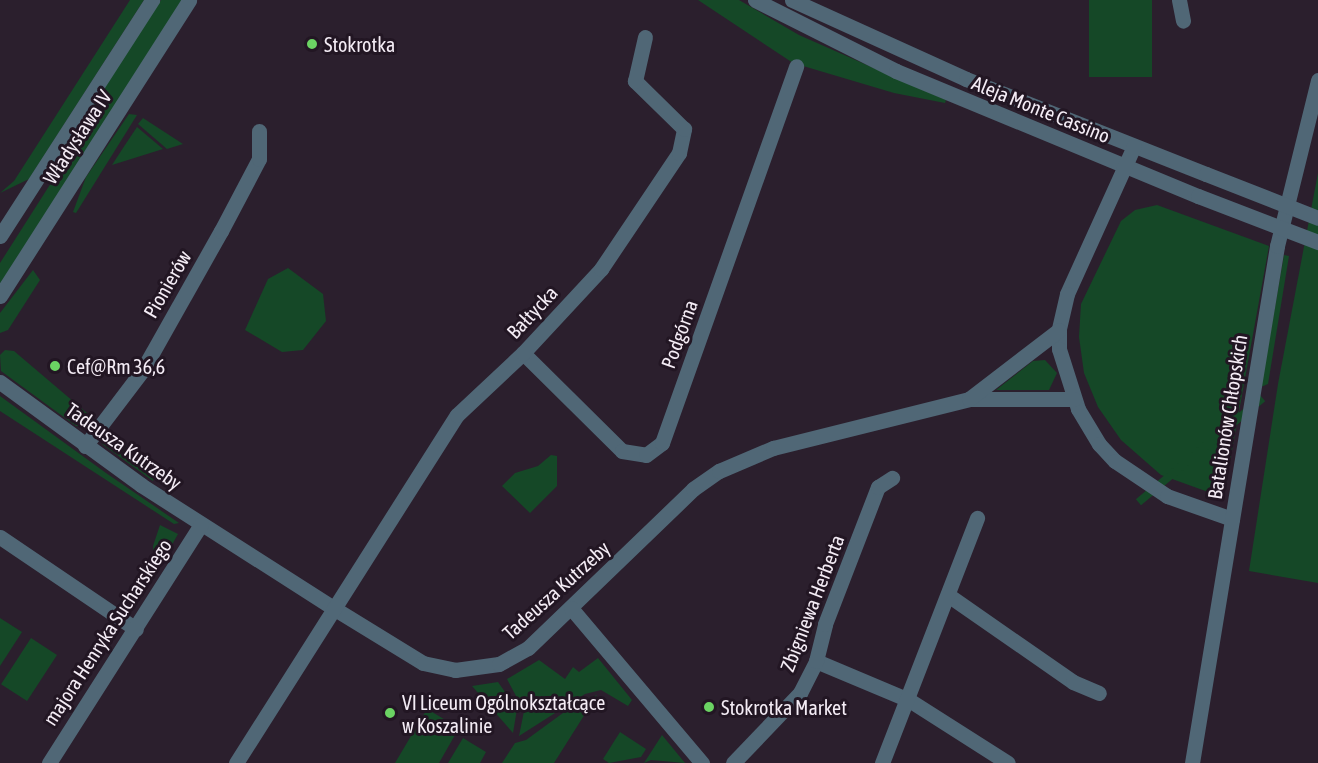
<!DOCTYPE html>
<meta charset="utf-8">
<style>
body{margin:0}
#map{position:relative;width:1318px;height:763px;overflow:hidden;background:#2b1f2d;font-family:"Asap Condensed",sans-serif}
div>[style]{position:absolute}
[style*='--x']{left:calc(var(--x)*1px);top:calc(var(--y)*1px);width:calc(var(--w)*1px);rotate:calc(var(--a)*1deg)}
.green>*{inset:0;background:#154827;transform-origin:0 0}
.minor>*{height:15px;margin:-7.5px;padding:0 7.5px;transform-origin:7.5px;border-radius:7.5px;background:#506776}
.minor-bridge>*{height:15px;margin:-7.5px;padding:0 7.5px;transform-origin:7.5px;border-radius:7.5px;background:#506776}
.dots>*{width:16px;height:16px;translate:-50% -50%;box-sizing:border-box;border:3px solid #221623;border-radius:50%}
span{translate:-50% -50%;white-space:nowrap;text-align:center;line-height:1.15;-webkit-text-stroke:6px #221623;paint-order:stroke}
.poi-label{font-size:20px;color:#f4ecf5}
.left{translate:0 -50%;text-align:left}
.street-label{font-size:20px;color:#f4ecf5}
</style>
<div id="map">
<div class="green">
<i style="clip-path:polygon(130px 0,144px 0,29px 179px,0 193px,14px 181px)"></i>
<i style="clip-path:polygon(161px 0,183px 0,0 284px,0 263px,51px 183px,79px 127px)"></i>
<i style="clip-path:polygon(698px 0,739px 0,799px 35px,946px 100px,945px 103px,894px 93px,793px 63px)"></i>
<i style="left:1089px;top:0;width:63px;height:77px"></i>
<i style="clip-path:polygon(129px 114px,137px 115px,76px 213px,73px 212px,86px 177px)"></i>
<i style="clip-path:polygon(143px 118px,183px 144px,167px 149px,138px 124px)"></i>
<i style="clip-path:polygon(137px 127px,163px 149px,112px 165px,123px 148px)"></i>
<i style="clip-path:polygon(1318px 173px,1318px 583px,1249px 571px,1278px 384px)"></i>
<i style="clip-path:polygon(1157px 205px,1269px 246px,1226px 483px,1211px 493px,1161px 475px,1121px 440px,1098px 407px,1084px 373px,1079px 337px,1081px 304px,1121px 221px,1135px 210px)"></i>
<i style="clip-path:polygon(1284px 255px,1289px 256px,1268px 384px,1261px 387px)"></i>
<i style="clip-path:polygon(288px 268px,323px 294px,326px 321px,303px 350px,282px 352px,245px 330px,268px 279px)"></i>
<i style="clip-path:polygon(33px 270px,40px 280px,8px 330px,0 333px,0 313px)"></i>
<i style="clip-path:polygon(5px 350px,14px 351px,94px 419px,86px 427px,76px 426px,1px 371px,0 355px)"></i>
<i style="clip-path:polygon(1045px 360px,1057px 373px,1049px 390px,996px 390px,1033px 361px)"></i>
<i style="left:1260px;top:395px;width:8px;height:162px;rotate:50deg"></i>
<i style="clip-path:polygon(0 396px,106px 473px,179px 523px,174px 524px,0 411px)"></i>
<i style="clip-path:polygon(107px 429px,155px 470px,153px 481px,102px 444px,99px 436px)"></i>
<i style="clip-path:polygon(551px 455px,557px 456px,557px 486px,530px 513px,502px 486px,515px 473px,538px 466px)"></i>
<i style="clip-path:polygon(160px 525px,178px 534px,159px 568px,154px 565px,153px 546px)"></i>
<i style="clip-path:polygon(0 618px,22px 632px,0 666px)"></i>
<i style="left:31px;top:638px;width:31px;height:55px;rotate:33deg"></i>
<i style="clip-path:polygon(598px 658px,632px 700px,628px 706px,601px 690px,585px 694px,519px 736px,524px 711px,507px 679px,539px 660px,565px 679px,573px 667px,579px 672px)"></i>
<i style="clip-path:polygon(498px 682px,517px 709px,513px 733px,472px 686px)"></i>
<i style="clip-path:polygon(597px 695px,554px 763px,502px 763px,515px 743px,526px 740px,578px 702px)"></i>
<i style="clip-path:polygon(427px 709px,459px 728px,439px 763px,395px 763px)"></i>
<i style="clip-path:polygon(620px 732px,646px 749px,641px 757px,609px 763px,603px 759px)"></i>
<i style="clip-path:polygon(662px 735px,685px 763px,651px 760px,644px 763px)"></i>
<i style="clip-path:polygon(463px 738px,486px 752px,480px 763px,448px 763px)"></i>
</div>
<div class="minor">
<i style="--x:755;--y:0;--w:158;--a:26.7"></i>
<i style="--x:896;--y:71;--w:327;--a:22.5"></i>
<i style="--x:792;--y:0;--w:191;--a:24.4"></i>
<i style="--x:966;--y:79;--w:258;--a:21.6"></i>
<i style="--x:1179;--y:0;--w:21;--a:79"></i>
<i style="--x:1134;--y:146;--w:162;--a:114.4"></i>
<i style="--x:1067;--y:294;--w:37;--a:103"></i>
<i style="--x:1059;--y:330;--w:19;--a:90"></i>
<i style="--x:1059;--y:349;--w:63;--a:72.4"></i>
<i style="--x:1078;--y:409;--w:41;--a:59"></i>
<i style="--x:1099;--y:444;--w:23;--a:47"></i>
<i style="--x:1115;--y:461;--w:63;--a:33.9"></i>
<i style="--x:1167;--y:496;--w:69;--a:19.5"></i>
<i style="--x:0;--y:236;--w:281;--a:-57.2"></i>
<i style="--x:0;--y:296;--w:351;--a:-57.4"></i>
<i style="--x:523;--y:353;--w:139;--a:44.7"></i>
<i style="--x:622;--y:451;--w:24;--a:9"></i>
<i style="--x:646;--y:455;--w:20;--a:-37"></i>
<i style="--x:662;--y:443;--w:400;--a:-70.4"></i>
<i style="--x:0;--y:382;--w:175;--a:36.1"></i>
<i style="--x:141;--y:485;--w:230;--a:32.6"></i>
<i style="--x:335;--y:609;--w:103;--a:31.5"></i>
<i style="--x:423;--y:663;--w:33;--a:12"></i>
<i style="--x:455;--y:670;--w:44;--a:-7.8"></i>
<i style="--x:499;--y:664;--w:33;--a:-29"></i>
<i style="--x:528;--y:648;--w:229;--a:-43.9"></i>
<i style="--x:693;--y:489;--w:32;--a:-35"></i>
<i style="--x:719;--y:471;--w:59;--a:-23.1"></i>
<i style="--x:773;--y:448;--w:202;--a:-14"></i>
<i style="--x:969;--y:399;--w:105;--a:0"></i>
<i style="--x:969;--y:399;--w:113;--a:-37.5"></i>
<i style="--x:85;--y:446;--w:94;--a:-52.8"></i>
<i style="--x:142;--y:371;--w:161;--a:-60.6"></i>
<i style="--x:221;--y:231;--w:81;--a:-62.2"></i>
<i style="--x:259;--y:159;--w:28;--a:-90"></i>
<i style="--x:0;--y:537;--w:164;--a:34.1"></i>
<i style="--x:948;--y:595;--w:152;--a:34.8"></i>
<i style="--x:1073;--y:682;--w:28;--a:23"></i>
<i style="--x:571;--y:608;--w:203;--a:49.8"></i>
<i style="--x:816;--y:661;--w:101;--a:22.8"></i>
<i style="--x:909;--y:700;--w:117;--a:32.5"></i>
<i style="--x:49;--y:763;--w:283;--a:-57.5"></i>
<i style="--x:236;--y:763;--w:412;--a:-57.6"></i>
<i style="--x:457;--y:415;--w:91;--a:-43.2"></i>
<i style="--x:523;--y:353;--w:115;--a:-47.1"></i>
<i style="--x:601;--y:269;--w:140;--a:-56.1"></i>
<i style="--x:679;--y:153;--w:25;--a:-78"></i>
<i style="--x:684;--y:129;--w:69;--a:-135.6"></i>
<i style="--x:635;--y:81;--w:45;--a:-77.2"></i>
<i style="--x:733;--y:763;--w:97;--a:-46.3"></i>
<i style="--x:800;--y:693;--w:36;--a:-63"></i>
<i style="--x:816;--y:661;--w:38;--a:-76"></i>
<i style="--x:825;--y:624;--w:147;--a:-68.9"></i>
<i style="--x:878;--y:487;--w:17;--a:-33"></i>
<i style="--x:882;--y:763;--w:263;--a:-68.8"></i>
<i style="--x:1192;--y:763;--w:524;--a:-80.66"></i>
<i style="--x:1277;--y:246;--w:171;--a:-76.1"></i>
</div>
<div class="minor-bridge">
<i style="--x:1206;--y:174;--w:120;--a:21.4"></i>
<i style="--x:1198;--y:196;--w:129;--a:21"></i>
</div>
<div class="dots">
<i style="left:312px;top:44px;background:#6bd363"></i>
<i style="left:55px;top:366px;background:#6bd363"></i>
<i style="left:709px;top:707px;background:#6bd363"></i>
<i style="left:390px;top:713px;background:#6bd363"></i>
</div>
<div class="poi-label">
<span class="left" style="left:324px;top:44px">Stokrotka</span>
<span class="left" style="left:67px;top:366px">Cef@Rm 36,6</span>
<span class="left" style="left:402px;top:714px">VI Liceum Ogólnokształcące<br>w Koszalinie</span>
<span class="left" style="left:721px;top:707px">Stokrotka Market</span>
</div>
<div class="street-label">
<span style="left:1041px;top:109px;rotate:22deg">Aleja Monte Cassino</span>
<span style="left:77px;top:137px;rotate:-57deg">Władysława IV</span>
<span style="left:167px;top:284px;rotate:-60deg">Pionierów</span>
<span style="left:532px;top:312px;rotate:-47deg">Bałtycka</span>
<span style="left:679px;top:334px;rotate:-70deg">Podgórna</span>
<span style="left:1227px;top:417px;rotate:-81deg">Batalionów Chłopskich</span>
<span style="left:124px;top:446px;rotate:35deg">Tadeusza Kutrzeby</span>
<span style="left:556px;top:590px;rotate:-42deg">Tadeusza Kutrzeby</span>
<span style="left:812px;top:603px;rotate:-69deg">Zbigniewa Herberta</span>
<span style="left:107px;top:632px;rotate:-57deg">majora Henryka Sucharskiego</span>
</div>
</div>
